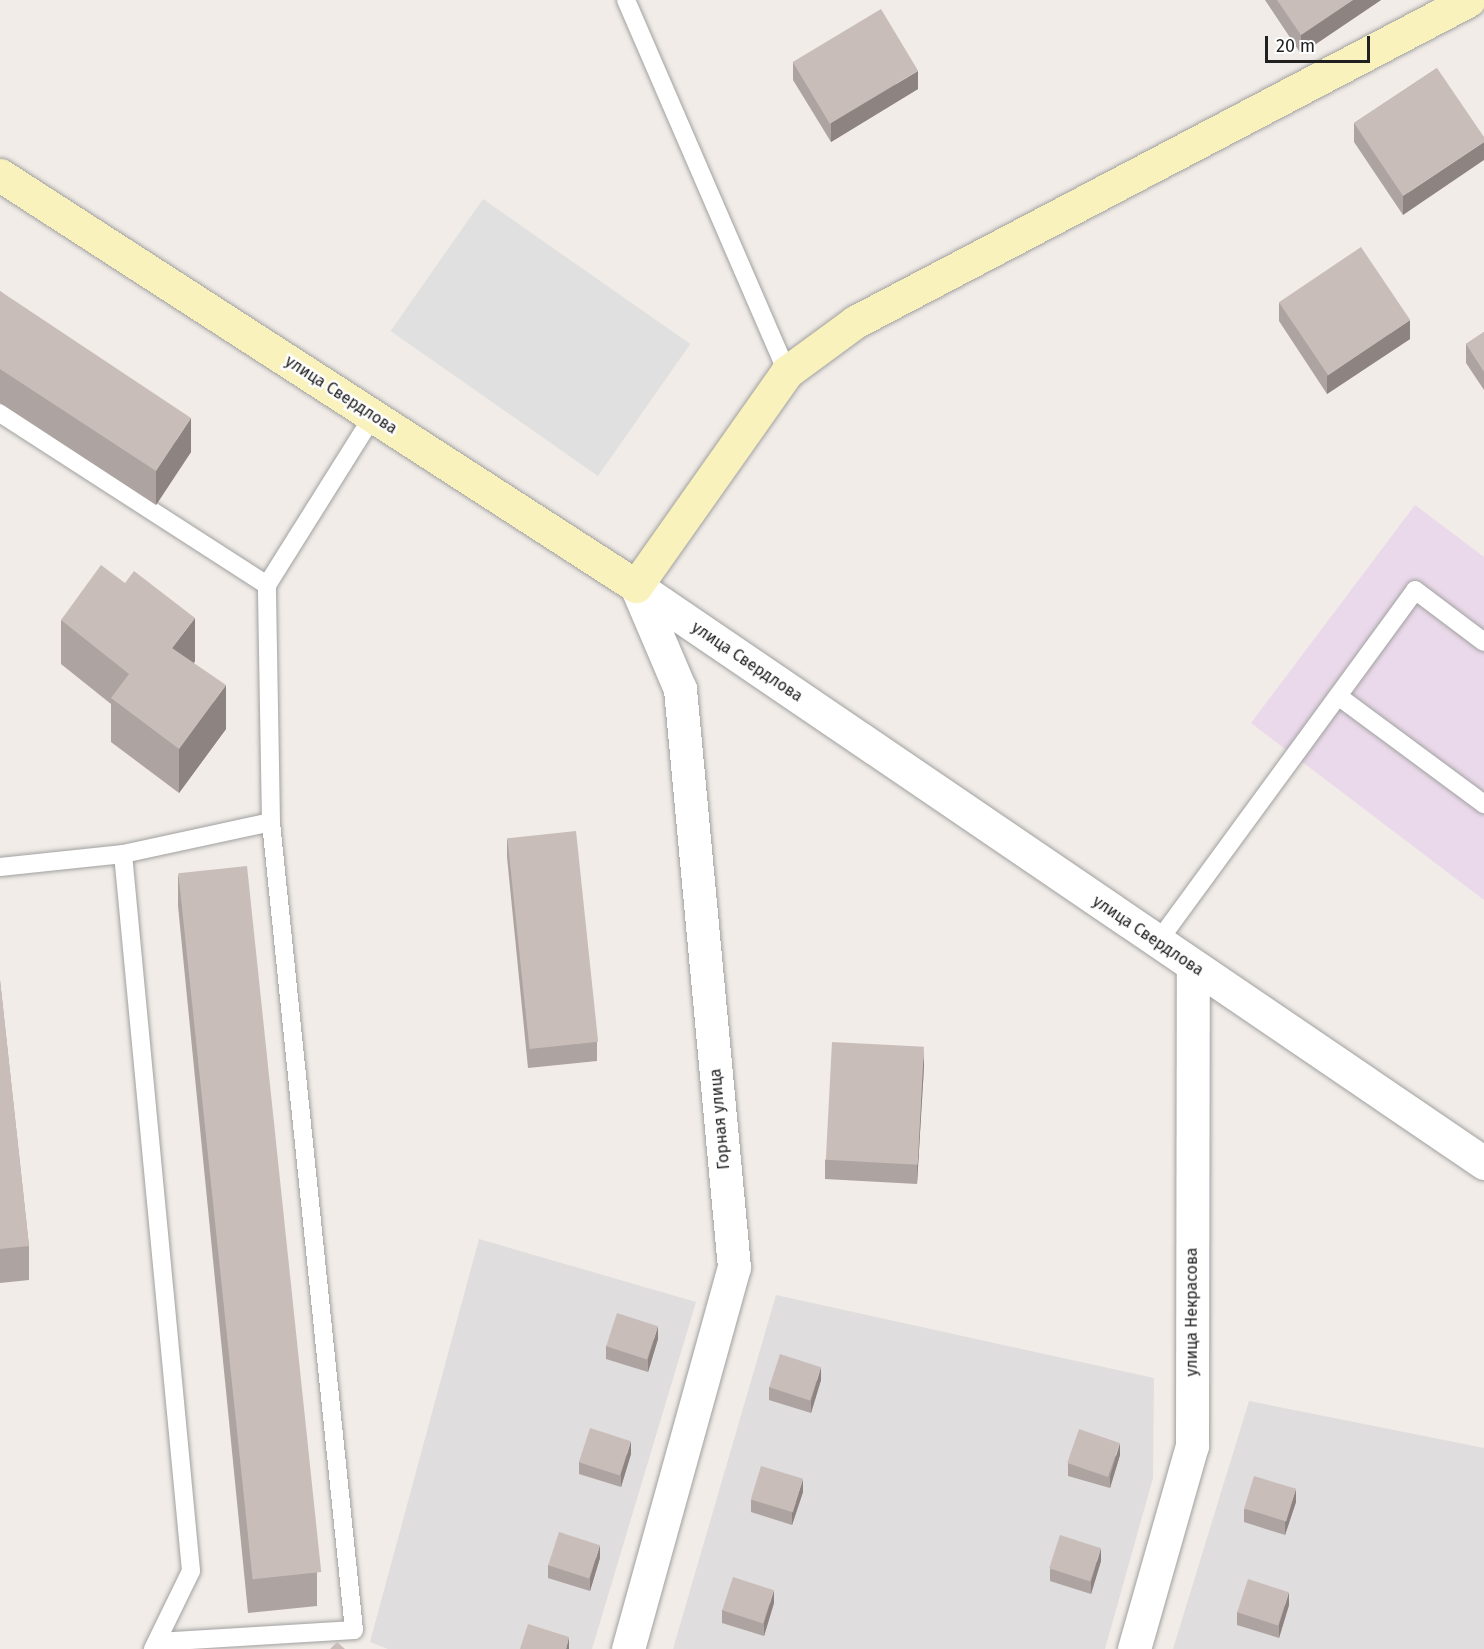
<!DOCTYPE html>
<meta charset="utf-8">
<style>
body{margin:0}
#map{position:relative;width:1484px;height:1649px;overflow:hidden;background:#f1ece7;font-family:"Fira Sans",sans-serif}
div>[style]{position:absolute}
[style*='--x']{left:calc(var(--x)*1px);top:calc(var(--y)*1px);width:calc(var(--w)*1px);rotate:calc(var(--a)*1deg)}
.residential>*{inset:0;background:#dfddde}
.industrial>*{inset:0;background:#ead9ea}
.parking>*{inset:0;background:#e0e0e0;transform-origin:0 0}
.roads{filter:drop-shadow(0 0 2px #a1a1a1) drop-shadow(0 0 2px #a1a1a1)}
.lane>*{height:18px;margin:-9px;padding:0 9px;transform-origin:9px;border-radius:9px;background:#fff}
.street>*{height:33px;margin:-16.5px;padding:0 16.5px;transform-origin:16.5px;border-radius:16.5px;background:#fff}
.secondary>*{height:33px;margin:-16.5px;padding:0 16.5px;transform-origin:16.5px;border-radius:16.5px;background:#faf2bc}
.wall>*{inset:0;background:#ada3a0}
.shaded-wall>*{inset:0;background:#8d8482}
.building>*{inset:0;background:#c9bdba;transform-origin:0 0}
span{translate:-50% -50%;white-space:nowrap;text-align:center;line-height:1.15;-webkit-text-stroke:5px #fff;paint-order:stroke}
.street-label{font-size:16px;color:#202020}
.scale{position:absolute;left:1265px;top:36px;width:105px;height:27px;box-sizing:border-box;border:3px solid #202020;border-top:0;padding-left:8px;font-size:18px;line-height:21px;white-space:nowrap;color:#202020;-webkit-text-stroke:4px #fff;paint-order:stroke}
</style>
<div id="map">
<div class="residential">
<i style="clip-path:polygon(479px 1239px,696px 1302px,592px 1649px,388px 1649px,370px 1642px)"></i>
<i style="clip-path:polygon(776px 1295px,1154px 1378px,1153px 1478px,1105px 1649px,673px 1649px)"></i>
<i style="clip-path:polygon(1249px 1401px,1484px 1448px,1484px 1649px,1173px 1649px)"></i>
</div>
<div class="industrial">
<i style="clip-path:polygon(1415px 505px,1484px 557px,1484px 900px,1251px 723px)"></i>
</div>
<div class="parking">
<i style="left:483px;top:199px;width:253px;height:161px;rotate:35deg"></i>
</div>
<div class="roads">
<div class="lane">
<i style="--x:626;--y:0;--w:405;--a:66.6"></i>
<i style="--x:0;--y:413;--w:318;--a:32.8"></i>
<i style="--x:1338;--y:696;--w:182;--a:36.5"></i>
<i style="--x:123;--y:854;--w:720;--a:84.58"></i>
<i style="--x:191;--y:1571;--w:87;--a:116"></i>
<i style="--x:0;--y:867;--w:124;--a:-6"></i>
<i style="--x:123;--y:854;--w:151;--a:-12.2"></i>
<i style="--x:271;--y:822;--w:237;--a:-91"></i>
<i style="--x:267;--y:585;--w:199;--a:-57.9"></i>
<i style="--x:1157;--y:943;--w:437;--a:-53.8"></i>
<i style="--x:1415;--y:590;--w:86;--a:37"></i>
<i style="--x:158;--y:1642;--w:196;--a:-3.5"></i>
<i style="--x:354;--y:1630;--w:812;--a:-95.87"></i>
</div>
<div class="street">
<i style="--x:636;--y:586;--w:1026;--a:34.23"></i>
<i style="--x:628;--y:1649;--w:396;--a:-74.5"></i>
<i style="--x:734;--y:1267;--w:581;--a:-95.34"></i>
<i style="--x:680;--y:689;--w:112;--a:-113.1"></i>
<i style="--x:1134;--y:1649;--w:211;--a:-74.1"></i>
<i style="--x:1192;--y:1446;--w:479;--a:-89.9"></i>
</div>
<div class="secondary">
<i style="--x:0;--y:175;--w:757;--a:32.87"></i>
<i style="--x:636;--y:586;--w:262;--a:-54.8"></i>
<i style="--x:787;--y:372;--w:84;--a:-36.3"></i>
<i style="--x:855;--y:322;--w:693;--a:-27.67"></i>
</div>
</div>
<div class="wall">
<i style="clip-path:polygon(1265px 0,1381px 0,1301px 54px)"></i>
<i style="clip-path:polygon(793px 62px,918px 89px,831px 142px,793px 80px)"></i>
<i style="clip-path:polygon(1437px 68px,1403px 215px,1354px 142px,1354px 123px)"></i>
<i style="clip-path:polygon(0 291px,191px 452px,156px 505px,0 403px)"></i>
<i style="clip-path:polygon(1279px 303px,1410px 339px,1327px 394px,1279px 321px)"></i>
<i style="clip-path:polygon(1484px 332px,1484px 390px,1466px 363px,1466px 344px)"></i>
<i style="clip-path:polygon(61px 620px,195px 661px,194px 663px,226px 729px,179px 793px,111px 742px,111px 704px,61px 664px)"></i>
<i style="clip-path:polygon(507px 838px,597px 1042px,597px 1061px,528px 1068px,507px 857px)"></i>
<i style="clip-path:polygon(178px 873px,317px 1573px,317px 1606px,248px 1613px,178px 906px)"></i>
<i style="clip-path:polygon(0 980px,29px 1246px,29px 1280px,0 1283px)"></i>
<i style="clip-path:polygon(924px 1066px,917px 1184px,825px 1179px,825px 1160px)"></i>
<i style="clip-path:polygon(658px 1339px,648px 1372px,606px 1359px,606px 1346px)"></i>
<i style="clip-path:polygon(821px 1380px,811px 1413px,769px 1400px,769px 1387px)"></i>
<i style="clip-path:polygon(631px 1454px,621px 1487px,579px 1474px,579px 1462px)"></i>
<i style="clip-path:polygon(1120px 1455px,1110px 1488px,1068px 1476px,1068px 1463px)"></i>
<i style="clip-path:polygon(803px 1492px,792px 1525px,751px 1512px,751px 1500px)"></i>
<i style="clip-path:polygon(1296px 1502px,1285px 1535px,1244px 1522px,1244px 1509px)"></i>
<i style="clip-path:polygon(600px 1558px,590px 1591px,548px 1578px,548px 1565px)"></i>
<i style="clip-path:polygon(1101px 1561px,1091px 1594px,1050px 1581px,1050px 1569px)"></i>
<i style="clip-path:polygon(774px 1603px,764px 1636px,722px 1623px,722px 1610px)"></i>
<i style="clip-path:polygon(1289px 1605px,1279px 1638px,1237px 1625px,1237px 1612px)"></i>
</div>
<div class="shaded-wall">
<i style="clip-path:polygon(1353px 0,1381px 0,1301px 54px,1301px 35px)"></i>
<i style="clip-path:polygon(918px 71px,918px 89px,831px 142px,831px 123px)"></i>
<i style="clip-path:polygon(1484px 142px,1484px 160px,1403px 215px,1403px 196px)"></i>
<i style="clip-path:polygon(1410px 320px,1410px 339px,1327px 394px,1327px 376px)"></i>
<i style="clip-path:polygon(191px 418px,191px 452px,156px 505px,156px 471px)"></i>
<i style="clip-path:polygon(195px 618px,195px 661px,172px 692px,172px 648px)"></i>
<i style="clip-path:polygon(226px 685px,226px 729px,179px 793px,179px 749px)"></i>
<i style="clip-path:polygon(924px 1047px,924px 1066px,917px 1184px,917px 1166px)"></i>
<i style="clip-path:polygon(658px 1326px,658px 1339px,648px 1372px,648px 1359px)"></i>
<i style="clip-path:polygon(821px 1367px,821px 1380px,811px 1413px,811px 1401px)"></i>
<i style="clip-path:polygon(631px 1441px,631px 1454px,621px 1487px,621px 1474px)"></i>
<i style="clip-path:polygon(1120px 1443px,1120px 1455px,1110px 1488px,1110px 1476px)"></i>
<i style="clip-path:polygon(803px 1479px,803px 1492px,792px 1525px,792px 1513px)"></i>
<i style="clip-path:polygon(1296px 1489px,1296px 1502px,1285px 1535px,1285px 1522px)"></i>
<i style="clip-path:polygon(600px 1545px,600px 1558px,590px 1591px,590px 1578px)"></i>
<i style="clip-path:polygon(1101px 1548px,1101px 1561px,1091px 1594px,1091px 1582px)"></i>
<i style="clip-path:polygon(774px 1590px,774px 1603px,764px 1636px,764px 1623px)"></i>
<i style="clip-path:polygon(1289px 1592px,1289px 1605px,1279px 1638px,1279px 1625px)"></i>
<i style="clip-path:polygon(569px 1637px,569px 1649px,566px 1649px)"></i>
</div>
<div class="building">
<i style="clip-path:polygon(1277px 0,1353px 0,1301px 35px)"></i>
<i style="left:881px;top:9px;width:72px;height:103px;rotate:59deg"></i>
<i style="clip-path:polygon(1437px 68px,1484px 137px,1484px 142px,1403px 196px,1354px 123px)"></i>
<i style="left:1361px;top:247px;width:88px;height:99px;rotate:56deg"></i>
<i style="clip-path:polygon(0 291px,191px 418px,156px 471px,0 369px)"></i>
<i style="clip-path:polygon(1484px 332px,1484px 372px,1466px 344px)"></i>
<i style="clip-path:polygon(101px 565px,125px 583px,134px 571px,195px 618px,172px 648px,226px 685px,179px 749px,111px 698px,129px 674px,61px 620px)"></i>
<i style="left:576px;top:831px;width:212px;height:69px;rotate:84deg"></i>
<i style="left:247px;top:866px;width:710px;height:69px;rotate:84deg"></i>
<i style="clip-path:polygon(0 980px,29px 1246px,0 1249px)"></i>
<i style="left:832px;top:1042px;width:92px;height:118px;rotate:3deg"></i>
<i style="left:617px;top:1313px;width:43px;height:35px;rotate:18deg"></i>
<i style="left:780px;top:1354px;width:43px;height:35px;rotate:18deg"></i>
<i style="left:590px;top:1428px;width:43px;height:36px;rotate:18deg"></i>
<i style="left:1079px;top:1429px;width:43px;height:36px;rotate:19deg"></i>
<i style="left:761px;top:1466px;width:44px;height:35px;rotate:17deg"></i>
<i style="left:1254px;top:1476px;width:44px;height:34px;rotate:17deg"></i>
<i style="left:559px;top:1532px;width:43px;height:35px;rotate:18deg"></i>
<i style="left:1060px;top:1535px;width:43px;height:35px;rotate:18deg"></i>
<i style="left:733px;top:1577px;width:43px;height:35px;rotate:18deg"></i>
<i style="left:1248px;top:1579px;width:43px;height:35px;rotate:18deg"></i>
<i style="clip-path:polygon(528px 1624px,569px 1637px,566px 1649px,520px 1649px)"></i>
<i style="clip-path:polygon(337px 1642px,345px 1649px,330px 1649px)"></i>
</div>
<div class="street-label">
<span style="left:341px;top:395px;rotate:33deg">улица Свердлова</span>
<span style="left:747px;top:662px;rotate:34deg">улица Свердлова</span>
<span style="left:1148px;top:936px;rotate:34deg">улица Свердлова</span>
<span style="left:720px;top:1119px;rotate:-95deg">Горная улица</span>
<span style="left:1192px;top:1312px;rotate:-90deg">улица Некрасова</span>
</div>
<div class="scale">20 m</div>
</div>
